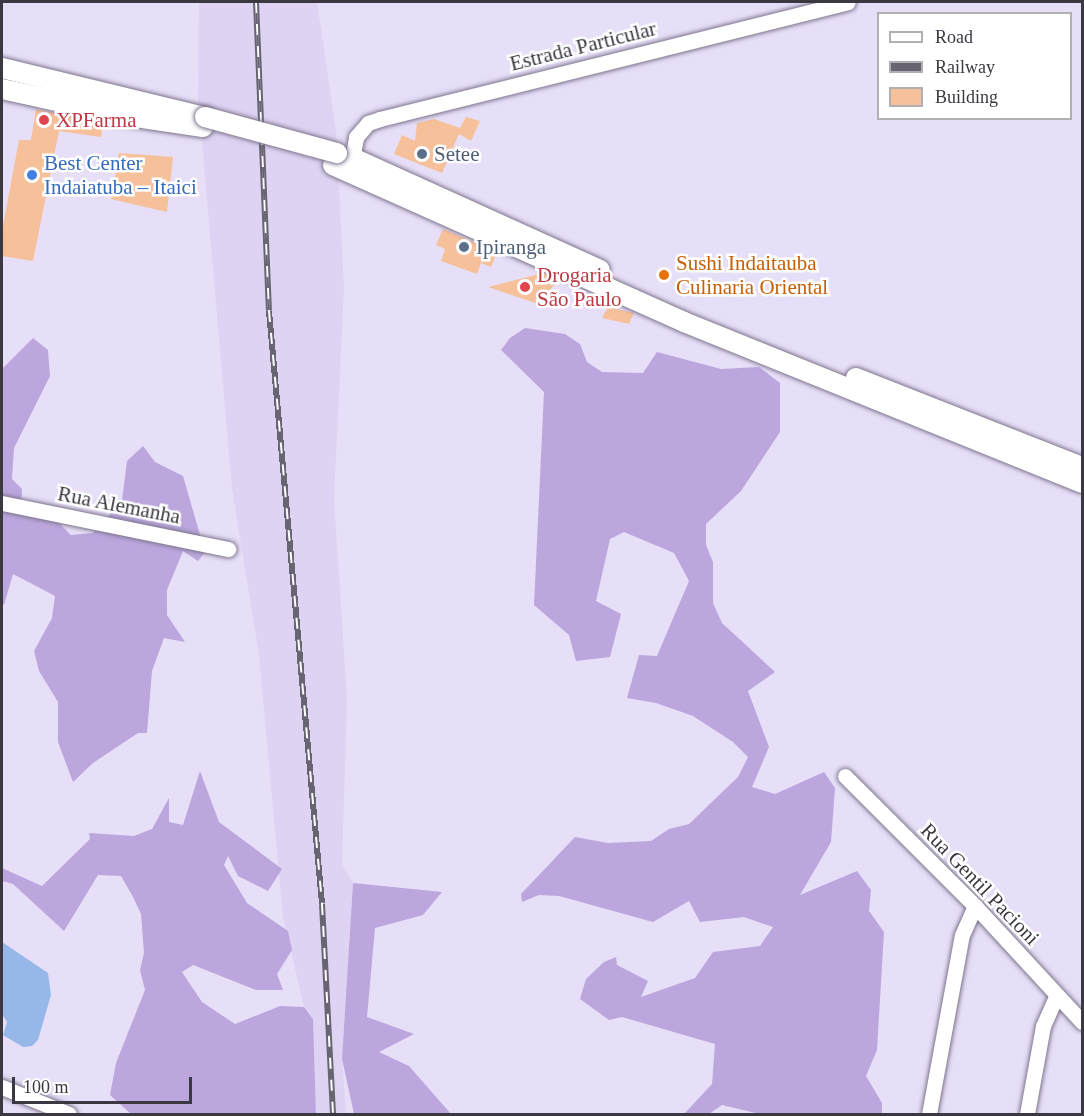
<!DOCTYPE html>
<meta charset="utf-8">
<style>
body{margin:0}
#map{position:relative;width:1084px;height:1116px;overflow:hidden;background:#e7def7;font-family:Georgia,serif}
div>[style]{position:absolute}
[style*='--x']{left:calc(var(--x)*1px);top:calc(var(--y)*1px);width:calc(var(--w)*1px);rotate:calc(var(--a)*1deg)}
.built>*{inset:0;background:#ded3f3}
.forest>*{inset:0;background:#bba7de}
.water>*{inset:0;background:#95b8e9}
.building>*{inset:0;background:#f6c09a}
.roads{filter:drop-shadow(0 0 2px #7e768d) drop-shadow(0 0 2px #7e768d)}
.minor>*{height:15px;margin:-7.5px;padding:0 7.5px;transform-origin:7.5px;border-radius:7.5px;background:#fff}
.major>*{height:20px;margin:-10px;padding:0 10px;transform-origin:10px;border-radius:10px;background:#fff}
.rail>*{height:6px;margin-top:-3px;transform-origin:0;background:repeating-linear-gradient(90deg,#fff 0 11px,#696472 0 22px);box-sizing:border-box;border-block:2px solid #696472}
.bridges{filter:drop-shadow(0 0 2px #7e768d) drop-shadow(0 0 2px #7e768d)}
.major-bridge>*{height:20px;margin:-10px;padding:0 10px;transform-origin:10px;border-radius:10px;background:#fff}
.dots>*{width:16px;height:16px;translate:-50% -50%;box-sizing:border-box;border:3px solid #fff;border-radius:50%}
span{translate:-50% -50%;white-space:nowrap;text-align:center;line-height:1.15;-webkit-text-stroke:5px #fff;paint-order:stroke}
.street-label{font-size:21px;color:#3b3842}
.health-label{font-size:21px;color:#be3a42}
.left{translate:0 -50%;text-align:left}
.service-label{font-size:21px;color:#4e5e75}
.shop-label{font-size:21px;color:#366cbe}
.food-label{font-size:21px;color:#c56008}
.frame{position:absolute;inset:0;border:3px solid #3b3842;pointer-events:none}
.legend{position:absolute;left:877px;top:12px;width:195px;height:108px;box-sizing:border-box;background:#fff;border:2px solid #b1afb3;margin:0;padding:8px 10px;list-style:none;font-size:18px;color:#3b3842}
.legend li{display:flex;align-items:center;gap:12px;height:30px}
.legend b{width:30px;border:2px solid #b1afb3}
.scale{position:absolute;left:12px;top:1077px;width:180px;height:27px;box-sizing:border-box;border:3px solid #3b3842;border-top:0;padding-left:8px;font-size:18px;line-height:21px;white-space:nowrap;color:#3b3842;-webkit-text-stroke:4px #fff;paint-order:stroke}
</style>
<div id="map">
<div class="built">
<i style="clip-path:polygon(199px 2px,317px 2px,336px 131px,344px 288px,334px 498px,347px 700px,342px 865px,353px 883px,342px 1059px,346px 1114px,316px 1114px,313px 1019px,304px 1007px,283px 917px,259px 655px,232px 488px,198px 95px)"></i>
</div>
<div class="forest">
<i style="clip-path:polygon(525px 328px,565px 334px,580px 344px,587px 362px,602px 372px,643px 373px,657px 352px,721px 369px,759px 367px,780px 383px,780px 432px,741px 491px,706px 524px,706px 545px,713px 562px,713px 603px,722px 623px,775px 672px,748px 691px,769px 747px,752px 787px,775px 794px,824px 772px,835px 788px,831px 842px,800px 895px,857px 871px,871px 890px,869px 911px,884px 932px,877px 1050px,866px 1076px,882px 1103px,882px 1114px,760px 1114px,722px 1105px,709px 1114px,684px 1114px,712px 1084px,715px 1044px,622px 1017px,609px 1020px,580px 999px,586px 979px,604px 962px,616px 957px,617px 965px,648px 981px,641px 997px,695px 978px,713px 952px,760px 946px,773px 927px,744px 917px,700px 922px,689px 901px,653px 922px,559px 896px,539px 895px,522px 902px,521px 894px,575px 837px,608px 843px,651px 841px,669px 829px,689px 824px,738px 777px,748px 757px,733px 742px,693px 716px,656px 703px,627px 698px,639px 655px,657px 656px,689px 581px,674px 553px,624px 532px,610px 539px,596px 601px,621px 614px,610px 657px,576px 661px,569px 635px,534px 605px,544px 392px,501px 350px,510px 338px)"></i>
<i style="clip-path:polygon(33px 338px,48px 350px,50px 376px,14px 448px,12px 479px,22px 489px,21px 509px,56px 520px,71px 535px,93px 533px,122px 501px,127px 461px,143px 446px,155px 462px,183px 476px,205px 552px,198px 561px,183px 551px,167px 590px,167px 615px,185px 642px,164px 638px,152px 671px,147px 733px,138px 733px,93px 763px,73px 782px,58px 742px,58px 702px,39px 671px,34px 651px,52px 618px,55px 596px,13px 574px,4px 605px,2px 603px,2px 369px)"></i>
<i style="clip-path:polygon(200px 771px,219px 822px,282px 869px,268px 891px,238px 876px,228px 856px,224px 865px,247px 903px,288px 931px,292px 950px,277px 974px,283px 990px,256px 990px,193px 965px,182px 972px,202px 1002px,235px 1024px,280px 1006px,304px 1007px,313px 1019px,316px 1114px,131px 1114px,110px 1095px,116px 1063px,145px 990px,140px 970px,144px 953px,141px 914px,133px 897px,121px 876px,98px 875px,64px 931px,13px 884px,2px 881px,2px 868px,42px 886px,90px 839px,89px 833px,134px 836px,152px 829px,169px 798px,169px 822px,183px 825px)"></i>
<i style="clip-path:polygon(353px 883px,442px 892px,423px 915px,375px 928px,367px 1017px,414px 1034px,379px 1052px,409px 1066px,451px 1114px,354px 1114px,342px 1059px)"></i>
</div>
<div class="water">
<i style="clip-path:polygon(2px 942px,48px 973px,51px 995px,38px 1040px,32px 1046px,23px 1047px,3px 1035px,7px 1022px,2px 1014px)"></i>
</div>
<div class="building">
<i style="clip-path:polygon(36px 109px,103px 123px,101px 137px,59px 131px,33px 261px,2px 256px,2px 231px,19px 140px,31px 140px)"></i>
<i style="clip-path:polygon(466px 117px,480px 121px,471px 141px,459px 134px,442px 173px,394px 154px,402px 135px,415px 141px,417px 123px,434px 119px,460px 128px)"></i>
<i style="clip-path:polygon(119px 153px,173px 157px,167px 212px,111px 199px)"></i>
<i style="clip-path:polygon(443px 229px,497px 252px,491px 267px,481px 263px,477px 274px,441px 261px,445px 249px,436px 245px)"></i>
<i style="clip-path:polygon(543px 273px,559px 279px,538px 304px,488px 287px)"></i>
<i style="clip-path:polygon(608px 307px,634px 313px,629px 324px,602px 318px)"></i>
</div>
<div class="roads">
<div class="minor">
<i style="--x:350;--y:169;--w:33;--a:-79"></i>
<i style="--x:356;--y:137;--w:18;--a:-49"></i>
<i style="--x:368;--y:123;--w:13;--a:-18"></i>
<i style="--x:380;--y:119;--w:482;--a:-14"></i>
<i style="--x:2;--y:503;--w:231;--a:11.5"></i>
<i style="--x:845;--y:776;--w:184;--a:45"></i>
<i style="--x:975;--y:906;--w:158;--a:47.3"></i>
<i style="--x:2;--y:1087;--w:72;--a:21.9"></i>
<i style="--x:929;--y:1114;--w:182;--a:-79.6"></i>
<i style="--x:962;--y:935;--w:32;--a:-66"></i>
<i style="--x:1027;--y:1114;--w:89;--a:-79.7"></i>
<i style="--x:1043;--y:1026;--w:32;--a:-66"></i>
</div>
<div class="major">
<i style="--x:2;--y:68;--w:209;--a:13.6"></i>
<i style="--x:2;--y:89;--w:117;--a:12.4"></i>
<i style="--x:116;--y:114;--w:88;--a:8.5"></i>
<i style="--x:353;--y:158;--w:271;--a:24.4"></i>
<i style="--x:333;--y:165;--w:385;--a:24.1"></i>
<i style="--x:684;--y:322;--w:429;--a:22"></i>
<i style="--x:856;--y:378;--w:243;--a:21.5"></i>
</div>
</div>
<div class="rail">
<i style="--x:256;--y:2;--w:309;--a:87.6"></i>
<i style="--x:269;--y:311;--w:595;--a:84.89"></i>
<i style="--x:322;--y:904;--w:210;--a:87"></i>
</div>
<div class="bridges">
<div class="major-bridge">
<i style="--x:205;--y:117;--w:137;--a:15.3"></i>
</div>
</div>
<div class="dots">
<i style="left:44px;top:120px;background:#e0444e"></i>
<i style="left:422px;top:154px;background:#5c6f8a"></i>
<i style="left:32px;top:175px;background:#3f7fe0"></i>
<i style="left:464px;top:247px;background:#5c6f8a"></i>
<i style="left:664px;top:275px;background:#e8710a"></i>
<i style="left:525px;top:287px;background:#e0444e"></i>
</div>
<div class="street-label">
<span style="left:583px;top:46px;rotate:-14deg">Estrada Particular</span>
<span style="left:119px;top:505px;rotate:11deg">Rua Alemanha</span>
<span style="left:980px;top:884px;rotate:46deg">Rua Gentil Pacioni</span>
</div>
<div class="health-label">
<span class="left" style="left:56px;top:120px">XPFarma</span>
<span class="left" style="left:537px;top:287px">Drogaria<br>São Paulo</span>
</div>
<div class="service-label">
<span class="left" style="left:434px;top:154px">Setee</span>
<span class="left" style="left:476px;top:247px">Ipiranga</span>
</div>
<div class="shop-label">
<span class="left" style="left:44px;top:175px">Best Center<br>Indaiatuba – Itaici</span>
</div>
<div class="food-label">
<span class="left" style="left:676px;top:275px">Sushi Indaitauba<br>Culinaria Oriental</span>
</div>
<div class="frame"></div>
<ul class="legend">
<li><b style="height:8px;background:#fff"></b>Road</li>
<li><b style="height:8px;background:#696472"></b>Railway</li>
<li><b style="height:16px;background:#f6c09a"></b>Building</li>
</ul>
<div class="scale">100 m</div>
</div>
